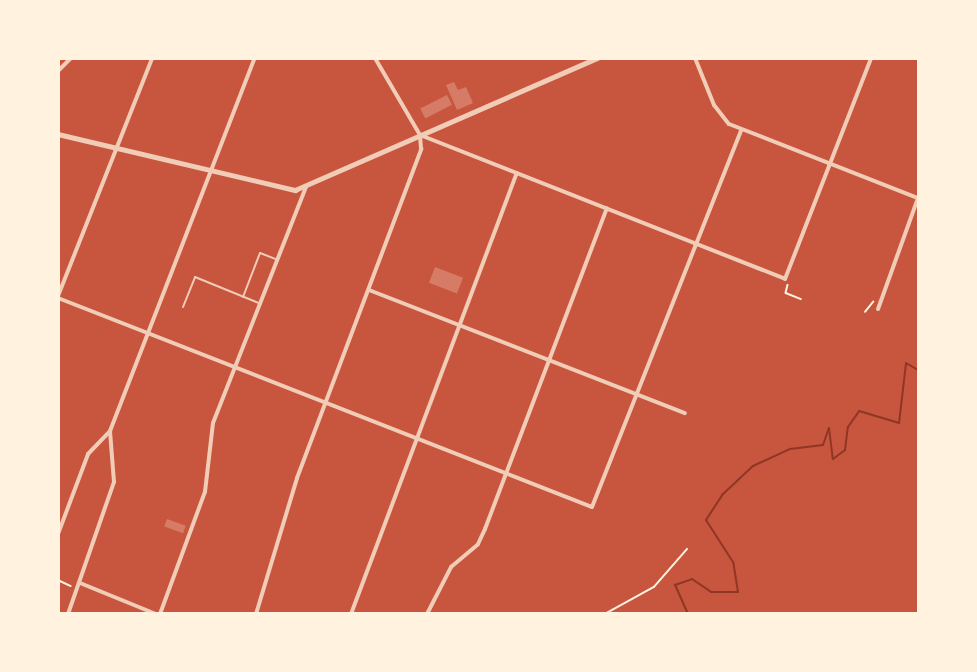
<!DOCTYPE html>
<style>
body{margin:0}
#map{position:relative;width:977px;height:672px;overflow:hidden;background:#c8553d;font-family:"Fira Sans",sans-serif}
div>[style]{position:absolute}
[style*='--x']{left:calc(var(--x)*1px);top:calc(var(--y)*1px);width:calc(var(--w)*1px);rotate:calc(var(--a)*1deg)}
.stream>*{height:2px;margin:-1px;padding:0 1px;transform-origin:1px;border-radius:1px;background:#8f3625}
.building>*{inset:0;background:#d67c66;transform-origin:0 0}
.path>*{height:1.5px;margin:-0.75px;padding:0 0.75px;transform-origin:0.75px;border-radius:0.75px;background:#fff3e0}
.service>*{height:2px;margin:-1px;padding:0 1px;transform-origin:1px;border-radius:1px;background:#f1ccb7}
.minor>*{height:4px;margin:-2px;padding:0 2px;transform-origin:2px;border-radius:2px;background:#f1ccb7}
.tertiary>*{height:4.5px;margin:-2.25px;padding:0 2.25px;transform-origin:2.25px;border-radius:2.25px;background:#f1ccb7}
span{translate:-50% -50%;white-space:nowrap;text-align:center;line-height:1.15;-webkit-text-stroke:6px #fff3e0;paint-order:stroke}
.frame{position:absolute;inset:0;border:60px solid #fff3e0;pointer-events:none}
</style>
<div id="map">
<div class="stream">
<i style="--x:688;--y:614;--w:32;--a:-114"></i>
<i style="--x:675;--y:585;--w:18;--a:-19"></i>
<i style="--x:692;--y:579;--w:23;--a:34"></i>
<i style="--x:711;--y:592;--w:27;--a:0"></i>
<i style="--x:738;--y:592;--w:30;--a:-99"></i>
<i style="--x:733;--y:562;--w:50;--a:-122.7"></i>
<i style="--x:706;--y:520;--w:30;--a:-57"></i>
<i style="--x:722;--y:495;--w:42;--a:-43.1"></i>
<i style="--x:753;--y:466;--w:41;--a:-24.7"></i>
<i style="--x:790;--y:449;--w:33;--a:-7"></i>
<i style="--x:823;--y:445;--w:18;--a:-71"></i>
<i style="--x:829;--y:428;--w:31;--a:83"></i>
<i style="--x:833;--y:459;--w:15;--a:-37"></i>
<i style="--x:845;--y:450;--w:23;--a:-83"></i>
<i style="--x:848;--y:427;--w:19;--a:-55"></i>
<i style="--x:859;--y:411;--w:42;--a:16.7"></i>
<i style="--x:899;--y:423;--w:60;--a:-83.3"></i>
<i style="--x:906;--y:363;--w:14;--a:30"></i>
</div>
<div class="building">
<i style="clip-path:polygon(454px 82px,458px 90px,466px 87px,473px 103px,457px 110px,446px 85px)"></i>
<i style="left:447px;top:95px;width:11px;height:30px;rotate:63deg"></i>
<i style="left:435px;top:267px;width:30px;height:17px;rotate:21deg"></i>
<i style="left:167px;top:519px;width:20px;height:8px;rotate:20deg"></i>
</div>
<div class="path">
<i style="--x:788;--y:285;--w:8;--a:104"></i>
<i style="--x:786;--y:293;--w:16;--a:22"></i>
<i style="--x:865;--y:312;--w:13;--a:-51"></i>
<i style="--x:58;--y:580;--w:14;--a:25"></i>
<i style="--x:605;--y:614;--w:56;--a:-28.9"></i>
<i style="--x:654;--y:587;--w:50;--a:-49"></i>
</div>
<div class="service">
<i style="--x:243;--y:297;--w:47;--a:-68.9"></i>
<i style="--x:260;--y:253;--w:19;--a:21"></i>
<i style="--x:183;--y:307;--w:32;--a:-68"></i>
<i style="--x:195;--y:277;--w:71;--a:22.2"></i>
</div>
<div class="minor">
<i style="--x:695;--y:58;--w:51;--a:68"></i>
<i style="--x:714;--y:105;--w:24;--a:52"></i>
<i style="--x:729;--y:124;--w:203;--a:21.4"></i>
<i style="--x:918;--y:198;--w:118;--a:109.8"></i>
<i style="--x:58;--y:71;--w:18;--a:-45"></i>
<i style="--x:420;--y:135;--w:392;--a:21.5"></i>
<i style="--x:785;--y:279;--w:237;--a:-68.7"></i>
<i style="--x:369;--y:290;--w:339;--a:21.3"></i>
<i style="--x:58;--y:296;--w:256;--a:-68.4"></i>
<i style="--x:58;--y:298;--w:573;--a:21.37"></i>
<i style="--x:592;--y:507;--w:405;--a:-68.4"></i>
<i style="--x:58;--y:534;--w:85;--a:-69.4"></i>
<i style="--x:88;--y:454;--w:32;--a:-46"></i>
<i style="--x:110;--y:431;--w:400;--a:-68.8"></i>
<i style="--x:80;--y:583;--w:82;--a:22.2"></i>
<i style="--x:68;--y:614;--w:140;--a:-70.8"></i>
<i style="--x:114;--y:482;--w:51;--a:-94.5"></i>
<i style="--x:160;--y:614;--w:130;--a:-69.8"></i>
<i style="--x:205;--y:492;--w:69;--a:-83.4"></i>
<i style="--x:213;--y:423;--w:254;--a:-68.5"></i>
<i style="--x:256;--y:614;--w:142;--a:-73.2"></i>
<i style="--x:297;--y:478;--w:352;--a:-69.3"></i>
<i style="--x:421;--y:149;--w:14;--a:-94"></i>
<i style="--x:420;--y:135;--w:89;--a:-120.3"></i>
<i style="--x:351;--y:614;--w:471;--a:-69.4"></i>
<i style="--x:427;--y:614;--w:53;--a:-62.9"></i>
<i style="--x:451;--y:567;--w:35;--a:-40"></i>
<i style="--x:478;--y:544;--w:17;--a:-65"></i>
<i style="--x:485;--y:529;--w:343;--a:-69.2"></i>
</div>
<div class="tertiary">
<i style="--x:58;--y:134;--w:244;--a:13.3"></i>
<i style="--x:295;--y:190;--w:330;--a:-23.6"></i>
</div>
<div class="frame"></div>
</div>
